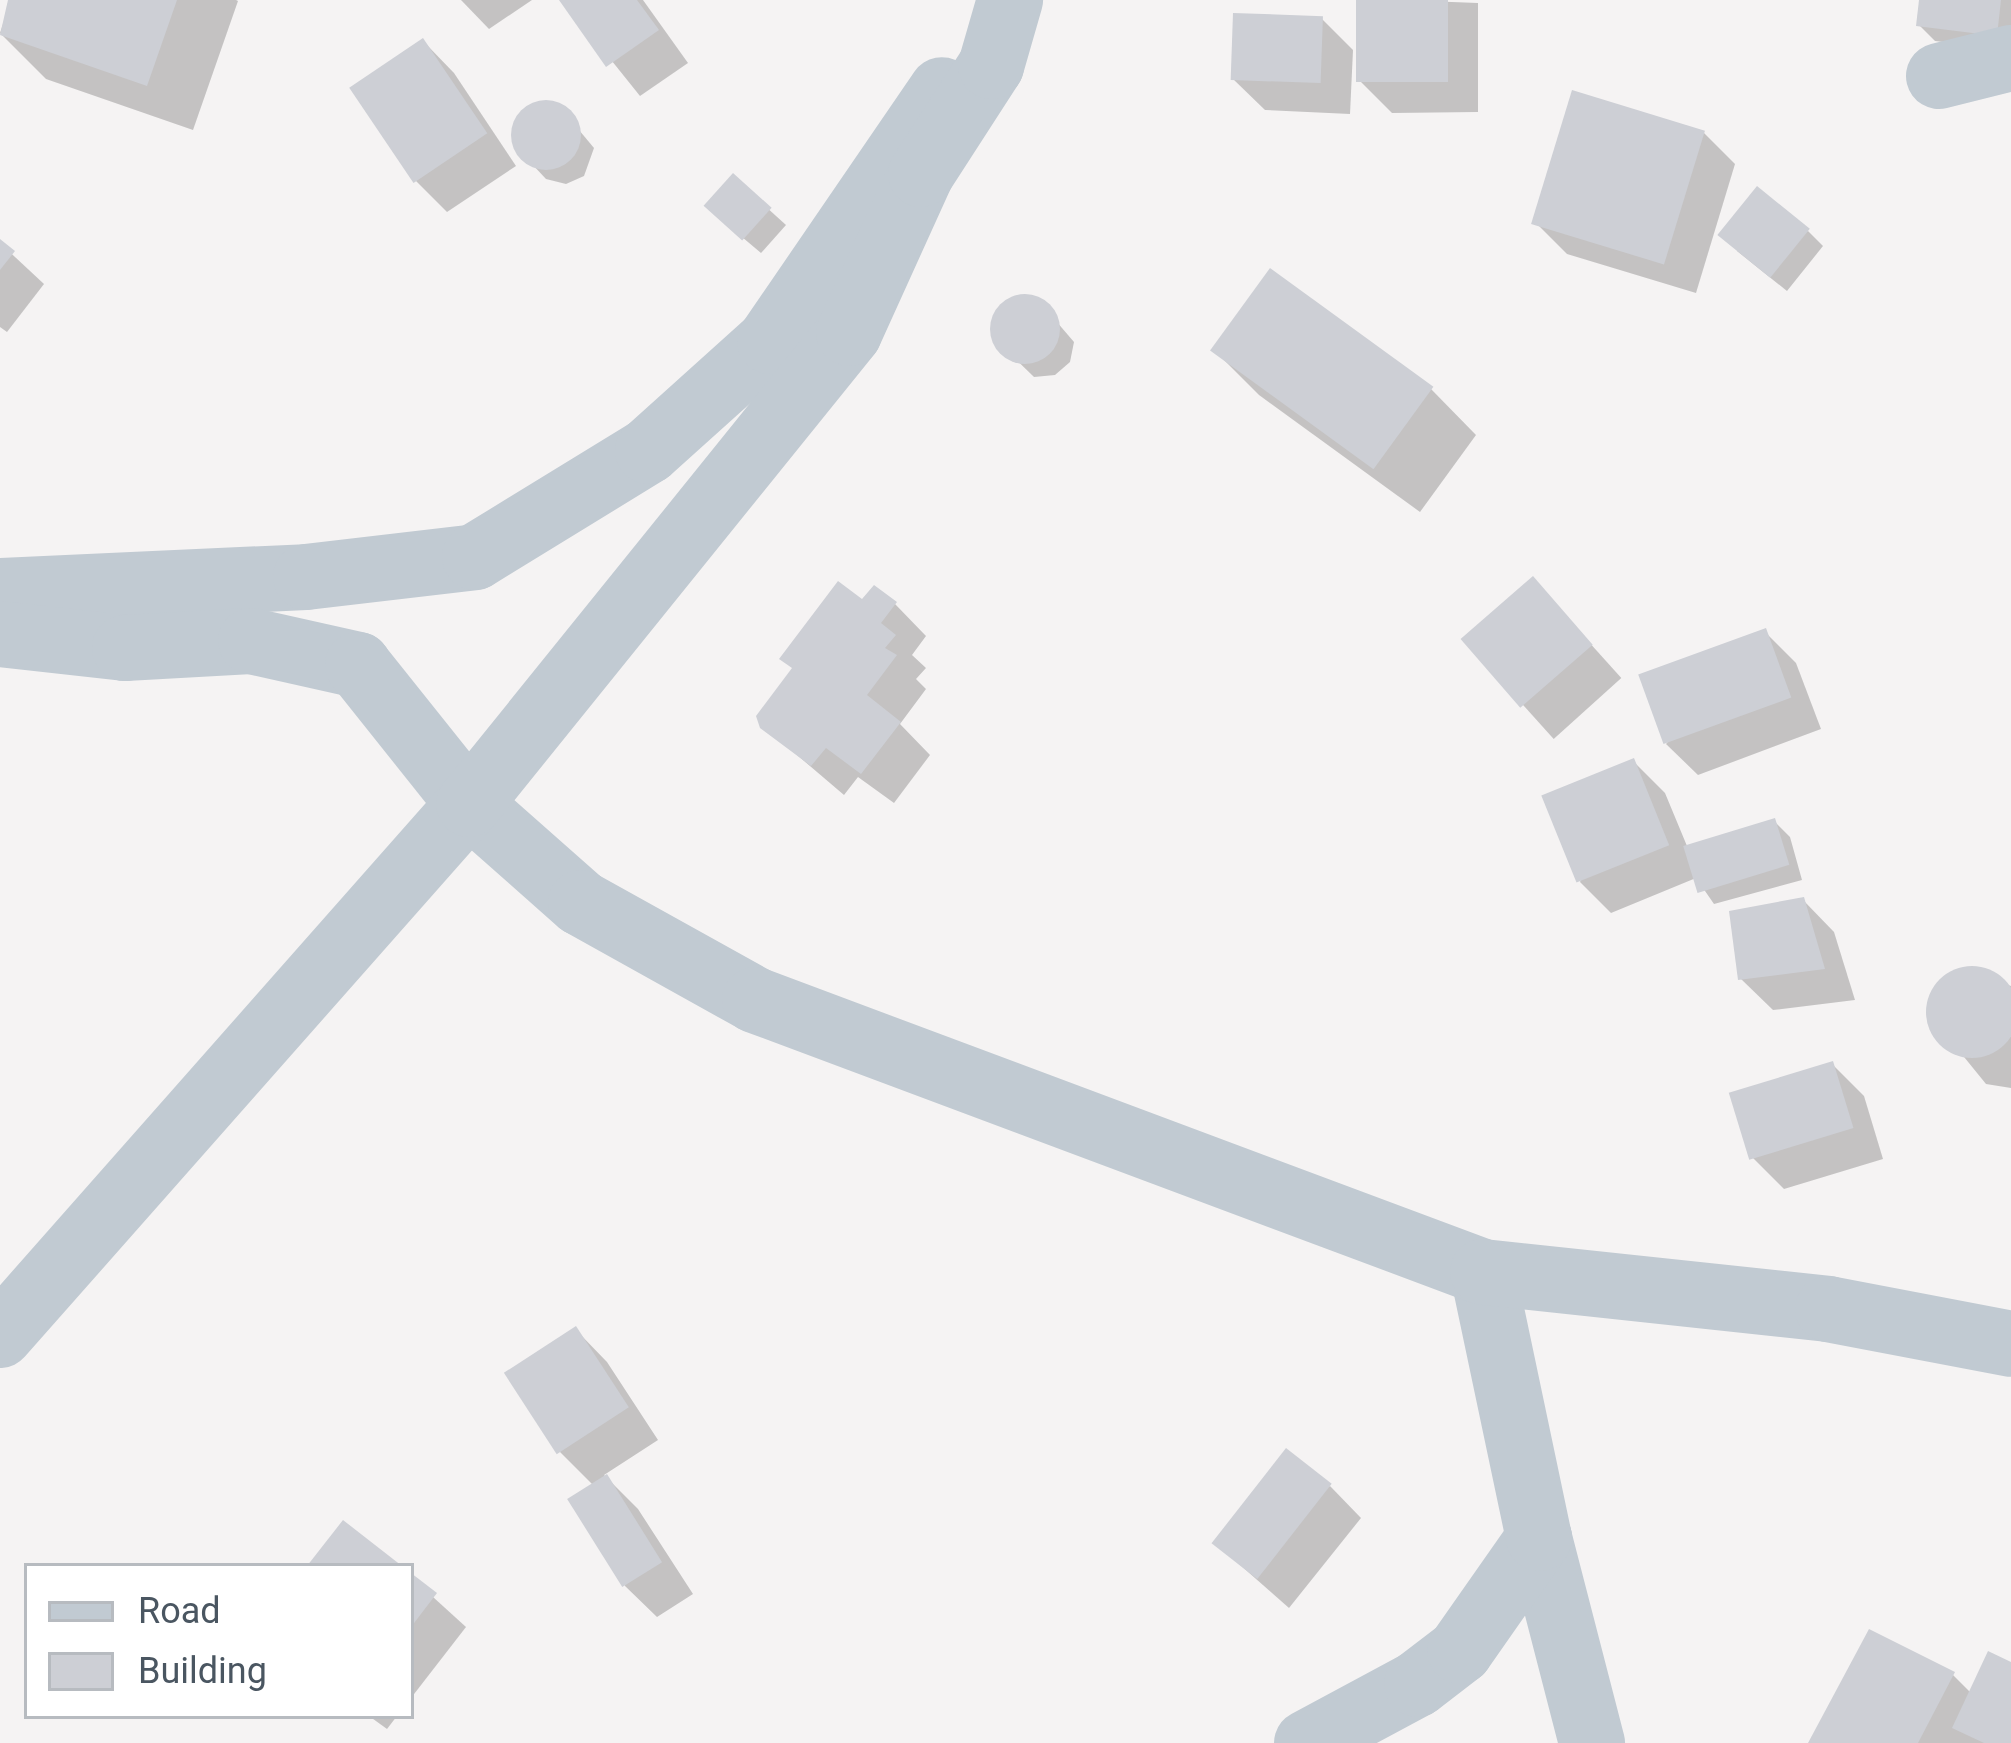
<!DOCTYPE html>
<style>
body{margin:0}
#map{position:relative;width:2011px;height:1743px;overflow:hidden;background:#f5f3f3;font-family:Roboto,sans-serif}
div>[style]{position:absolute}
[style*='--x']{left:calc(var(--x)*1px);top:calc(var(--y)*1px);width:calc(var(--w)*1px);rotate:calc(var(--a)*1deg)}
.shadow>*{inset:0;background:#0003;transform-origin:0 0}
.building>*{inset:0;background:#cdcfd5;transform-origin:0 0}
.round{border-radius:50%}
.minor>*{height:66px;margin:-33px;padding:0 33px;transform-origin:33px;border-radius:33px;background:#c1cad2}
.tertiary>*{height:66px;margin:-33px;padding:0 33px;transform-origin:33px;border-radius:33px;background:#c1cad2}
span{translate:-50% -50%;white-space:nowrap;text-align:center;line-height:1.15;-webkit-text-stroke:9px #fff;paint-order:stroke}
.legend{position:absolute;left:24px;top:1563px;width:390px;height:156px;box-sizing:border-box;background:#fff;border:3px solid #b7bbc0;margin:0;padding:15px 21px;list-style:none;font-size:36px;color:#4a5661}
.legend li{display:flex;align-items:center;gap:24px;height:60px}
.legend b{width:60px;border:3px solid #b7bbc0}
</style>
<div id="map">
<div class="shadow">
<i style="clip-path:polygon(11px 0,236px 0,238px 1px,193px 130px,46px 79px,0 33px)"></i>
<i style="clip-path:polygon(461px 0,532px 0,489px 29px)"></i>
<i style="clip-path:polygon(563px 0,643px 0,688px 63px,640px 96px)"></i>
<i style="clip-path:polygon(1400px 0,1478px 3px,1478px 112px,1392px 113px,1360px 81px)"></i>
<i style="clip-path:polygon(1922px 0,2011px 0,2011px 50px,1935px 41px,1919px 25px)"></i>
<i style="clip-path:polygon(1322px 19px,1353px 50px,1350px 114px,1265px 110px,1233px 79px)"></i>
<i style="clip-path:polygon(423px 41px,454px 73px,516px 166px,447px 212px,416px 181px)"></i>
<i style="clip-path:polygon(537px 105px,559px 106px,594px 148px,584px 176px,566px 184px,546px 179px,516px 147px,520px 117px)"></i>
<i style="clip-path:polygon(1704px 133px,1735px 164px,1696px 293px,1567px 254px,1536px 223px)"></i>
<i style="clip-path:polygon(733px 177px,786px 225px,761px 253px,723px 221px)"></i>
<i style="clip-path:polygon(1808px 231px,1823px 246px,1787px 291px,1737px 251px)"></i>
<i style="clip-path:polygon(0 243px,44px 284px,7px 332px,0 327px)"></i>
<i style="clip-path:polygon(1017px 299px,1038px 300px,1074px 342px,1070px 362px,1055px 375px,1034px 377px,995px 339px,994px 320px)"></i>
<i style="clip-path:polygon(1214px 350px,1431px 389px,1476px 435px,1420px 512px,1259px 395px)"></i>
<i style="left:1533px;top:580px;width:132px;height:91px;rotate:48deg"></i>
<i style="clip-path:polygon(863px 603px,895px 604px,926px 636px,912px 655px,926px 668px,916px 679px,926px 689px,900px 724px,930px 755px,894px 803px,858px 777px,844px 795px,763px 726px)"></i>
<i style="clip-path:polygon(1765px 632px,1796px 663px,1821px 729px,1698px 775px,1666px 744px)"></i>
<i style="clip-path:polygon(1633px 761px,1665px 793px,1687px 846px,1774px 821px,1790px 837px,1802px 880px,1714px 904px,1696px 878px,1611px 913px,1580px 882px)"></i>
<i style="clip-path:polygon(1803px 900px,1834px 932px,1855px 1000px,1773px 1010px,1741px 979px)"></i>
<i style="clip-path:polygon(1961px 970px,2011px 986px,2011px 1088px,1986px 1084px,1930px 1015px,1938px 987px)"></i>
<i style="clip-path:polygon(1832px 1064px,1864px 1096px,1883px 1159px,1784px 1189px,1753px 1158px)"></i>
<i style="clip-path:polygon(576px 1330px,607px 1362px,658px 1440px,604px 1475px,638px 1509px,693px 1594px,657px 1617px,625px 1586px,594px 1486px,560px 1452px)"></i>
<i style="clip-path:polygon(1330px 1486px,1361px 1518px,1289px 1608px,1214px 1542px)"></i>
<i style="clip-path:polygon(411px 1577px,466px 1627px,411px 1698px)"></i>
<i style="clip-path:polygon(2011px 1665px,2011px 1743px,1812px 1743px,1953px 1675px,1972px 1694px)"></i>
<i style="clip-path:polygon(369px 1716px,397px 1716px,387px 1729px)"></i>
</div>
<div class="building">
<i style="clip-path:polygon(8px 0,177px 0,147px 86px,0 35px)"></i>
<i style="clip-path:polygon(559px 0,637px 0,659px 30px,606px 67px)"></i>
<i style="left:1356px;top:0;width:92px;height:82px"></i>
<i style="clip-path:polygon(1919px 0,2001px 0,1997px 36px,1916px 26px)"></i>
<i style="left:1233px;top:13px;width:90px;height:67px;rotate:2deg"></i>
<i style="left:423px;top:38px;width:115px;height:89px;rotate:56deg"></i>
<i style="left:1572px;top:90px;width:139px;height:140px;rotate:17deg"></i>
<i class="round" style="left:511px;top:100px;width:70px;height:70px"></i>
<i style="left:733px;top:173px;width:52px;height:44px;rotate:42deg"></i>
<i style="left:1757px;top:186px;width:68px;height:63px;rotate:39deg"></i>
<i style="clip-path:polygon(0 239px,15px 251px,0 270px)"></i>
<i style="left:1270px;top:268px;width:202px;height:102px;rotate:36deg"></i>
<i class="round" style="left:990px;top:294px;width:70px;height:70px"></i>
<i style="left:1533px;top:576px;width:91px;height:96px;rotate:49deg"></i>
<i style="clip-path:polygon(838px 581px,862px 599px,874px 585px,897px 602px,881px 623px,896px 635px,885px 648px,897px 655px,867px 695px,901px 722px,861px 774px,826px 748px,811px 766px,760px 728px,756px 716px,792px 668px,779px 659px)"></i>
<i style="left:1766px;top:628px;width:74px;height:136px;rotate:70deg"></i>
<i style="left:1634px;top:758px;width:94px;height:100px;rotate:68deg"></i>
<i style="left:1775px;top:818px;width:49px;height:96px;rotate:73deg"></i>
<i style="clip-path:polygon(1804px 897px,1825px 969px,1738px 980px,1729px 911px)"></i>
<i class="round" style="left:1926px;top:966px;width:92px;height:92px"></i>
<i style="left:1833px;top:1061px;width:70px;height:109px;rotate:73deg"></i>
<i style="left:576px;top:1326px;width:97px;height:86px;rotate:57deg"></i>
<i style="left:1286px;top:1448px;width:58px;height:121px;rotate:38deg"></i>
<i style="left:607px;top:1474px;width:104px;height:47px;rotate:58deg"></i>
<i style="clip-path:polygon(343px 1520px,402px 1566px,307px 1566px)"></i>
<i style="clip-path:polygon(411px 1573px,437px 1593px,411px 1627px)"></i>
<i style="clip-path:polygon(1869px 1629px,1955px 1672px,1918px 1743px,1808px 1743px)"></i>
<i style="clip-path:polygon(1988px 1651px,2011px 1662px,2011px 1743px,1984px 1743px,1952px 1728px)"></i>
</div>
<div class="minor">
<i style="--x:1939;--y:76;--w:74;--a:-14"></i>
<i style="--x:0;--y:591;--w:306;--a:-2.6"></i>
<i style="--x:306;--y:577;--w:170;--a:-6.7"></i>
<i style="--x:475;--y:557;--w:203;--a:-31.5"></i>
<i style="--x:648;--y:451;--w:164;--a:-42"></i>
<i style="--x:770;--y:341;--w:304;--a:-55.6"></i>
<i style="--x:0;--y:634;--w:126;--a:6.4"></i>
<i style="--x:125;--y:648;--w:126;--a:-3.2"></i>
<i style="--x:251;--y:641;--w:110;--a:12.6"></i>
<i style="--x:358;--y:665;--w:178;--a:51.4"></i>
<i style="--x:1539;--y:1538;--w:212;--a:75.5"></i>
<i style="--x:1307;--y:1743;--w:125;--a:-28.2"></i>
<i style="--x:1417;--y:1684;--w:54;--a:-37.5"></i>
<i style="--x:1460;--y:1651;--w:138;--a:-55"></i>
<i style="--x:1539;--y:1538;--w:272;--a:-101.9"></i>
</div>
<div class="tertiary">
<i style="--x:469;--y:804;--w:149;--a:41.5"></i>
<i style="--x:581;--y:903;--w:199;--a:29.1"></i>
<i style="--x:755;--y:1000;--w:777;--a:20.49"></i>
<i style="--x:1483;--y:1272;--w:347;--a:6.1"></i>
<i style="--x:1828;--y:1309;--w:186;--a:10.8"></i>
<i style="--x:0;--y:1335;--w:708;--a:-48.55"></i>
<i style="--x:469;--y:804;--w:605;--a:-51.1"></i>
<i style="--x:849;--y:333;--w:175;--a:-65.6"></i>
<i style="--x:921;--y:174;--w:129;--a:-57.1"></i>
<i style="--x:991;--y:66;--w:69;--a:-73.9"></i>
</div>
<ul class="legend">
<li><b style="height:15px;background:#c1cad2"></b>Road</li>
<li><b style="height:33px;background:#cdcfd5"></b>Building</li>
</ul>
</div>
